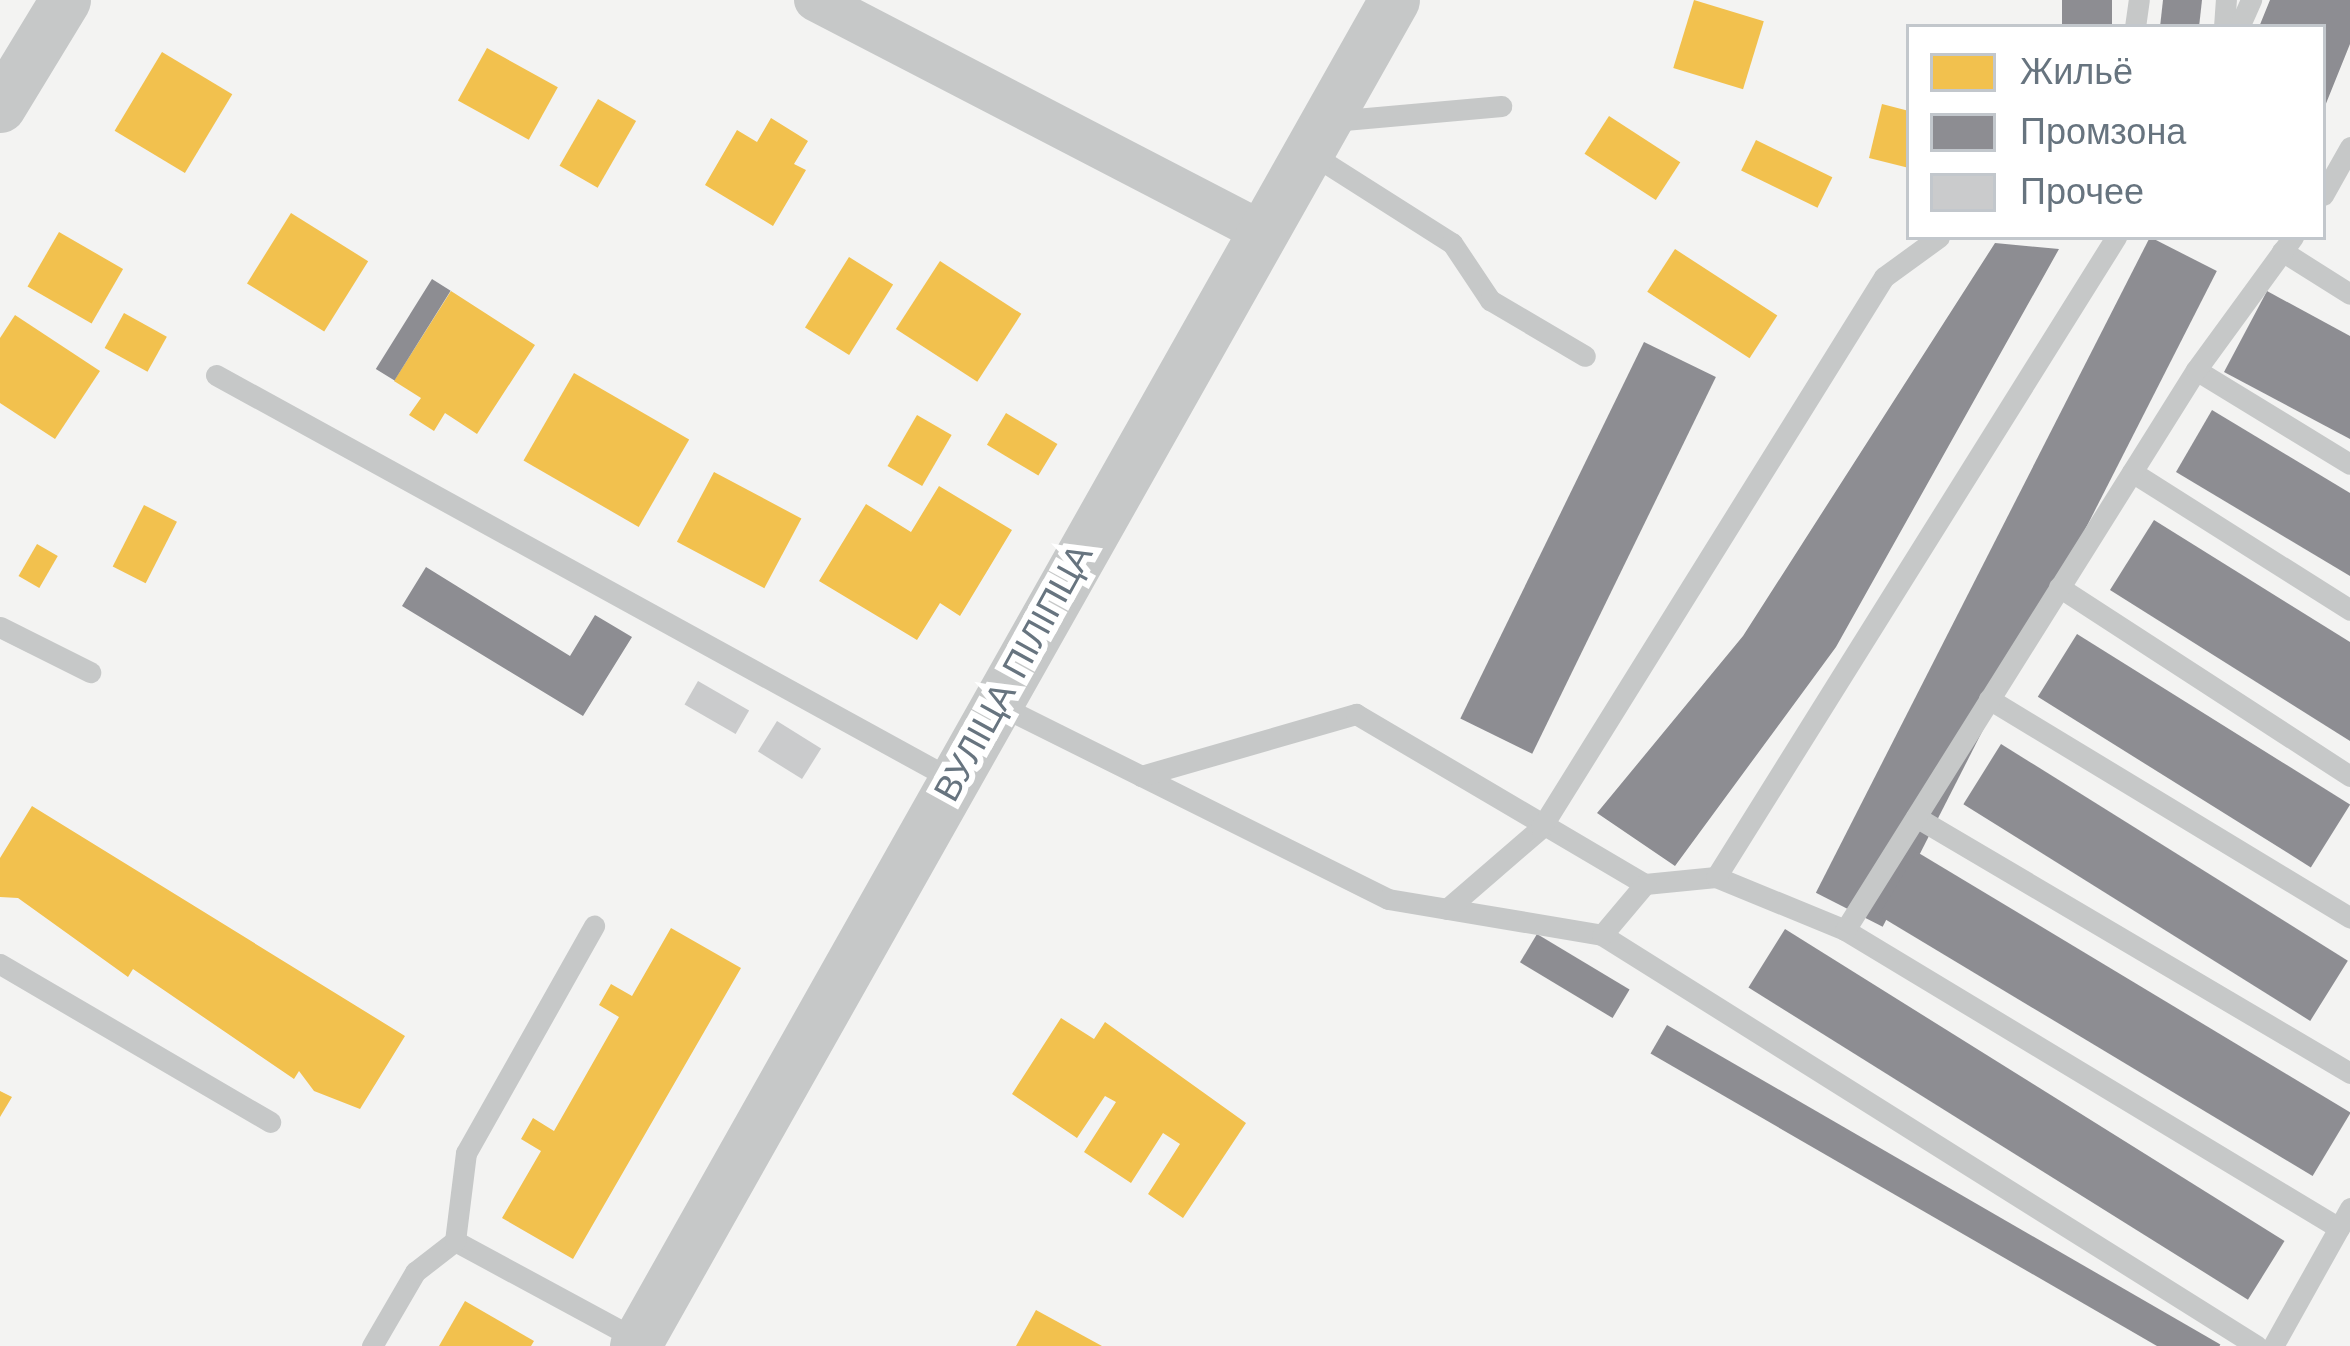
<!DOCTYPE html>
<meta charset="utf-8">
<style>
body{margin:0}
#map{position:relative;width:2350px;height:1346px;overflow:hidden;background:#f3f3f2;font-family:"Work Sans",sans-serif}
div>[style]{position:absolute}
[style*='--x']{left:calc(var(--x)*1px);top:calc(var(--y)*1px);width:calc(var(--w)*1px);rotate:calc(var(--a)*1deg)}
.homes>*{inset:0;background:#f2c14e;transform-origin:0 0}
.industry>*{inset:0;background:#8d8d92;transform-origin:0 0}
.building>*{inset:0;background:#cacbcc;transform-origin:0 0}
.service>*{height:21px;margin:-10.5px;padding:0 10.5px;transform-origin:10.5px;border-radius:10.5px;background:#c6c8c8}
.minor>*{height:42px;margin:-21px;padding:0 21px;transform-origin:21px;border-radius:21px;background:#c6c8c8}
.tertiary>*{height:51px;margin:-25.5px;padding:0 25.5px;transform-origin:25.5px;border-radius:25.5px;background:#c6c8c8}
span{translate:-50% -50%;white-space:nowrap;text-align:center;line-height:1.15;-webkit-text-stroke:12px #fff;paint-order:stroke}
.street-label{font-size:36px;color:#67747f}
.legend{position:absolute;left:1906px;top:24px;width:420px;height:216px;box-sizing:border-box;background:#fff;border:3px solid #c2c7cc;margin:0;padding:15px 21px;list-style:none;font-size:36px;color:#67747f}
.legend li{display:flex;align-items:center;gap:24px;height:60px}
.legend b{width:60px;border:3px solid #c2c7cc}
</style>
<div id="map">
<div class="homes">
<i style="left:1694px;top:0;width:73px;height:71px;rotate:17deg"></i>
<i style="left:487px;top:48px;width:81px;height:60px;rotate:29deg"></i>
<i style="left:162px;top:52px;width:82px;height:92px;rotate:31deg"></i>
<i style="left:598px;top:99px;width:44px;height:77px;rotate:30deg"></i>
<i style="clip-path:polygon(1882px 104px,1909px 111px,1909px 168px,1869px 158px)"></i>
<i style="left:1609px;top:116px;width:85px;height:45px;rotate:33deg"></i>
<i style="clip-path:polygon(771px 118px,808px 141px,794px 164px,806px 170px,773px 226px,705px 185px,737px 130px,757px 142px)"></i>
<i style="left:1756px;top:140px;width:85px;height:34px;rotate:26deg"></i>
<i style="left:291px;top:213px;width:91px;height:83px;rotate:32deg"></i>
<i style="left:59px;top:232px;width:74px;height:63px;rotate:30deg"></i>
<i style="left:1675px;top:249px;width:122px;height:51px;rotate:33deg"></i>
<i style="left:849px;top:257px;width:52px;height:83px;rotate:32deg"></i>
<i style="left:940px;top:261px;width:97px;height:81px;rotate:33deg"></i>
<i style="clip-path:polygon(451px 291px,535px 345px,477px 434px,445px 413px,434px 431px,409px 415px,421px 398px,394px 381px)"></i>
<i style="left:124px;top:313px;width:49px;height:40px;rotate:29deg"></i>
<i style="clip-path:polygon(15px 315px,100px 371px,55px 439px,0 403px,0 338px)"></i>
<i style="left:574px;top:373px;width:133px;height:101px;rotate:30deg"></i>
<i style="left:1006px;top:413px;width:60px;height:37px;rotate:31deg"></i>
<i style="left:917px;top:415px;width:40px;height:59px;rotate:30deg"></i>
<i style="left:714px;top:472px;width:99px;height:79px;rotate:28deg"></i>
<i style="clip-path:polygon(939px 486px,1012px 530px,960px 616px,940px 603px,917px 640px,819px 581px,866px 504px,911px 532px)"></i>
<i style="left:144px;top:505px;width:37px;height:69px;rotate:27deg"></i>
<i style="left:37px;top:544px;width:24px;height:37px;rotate:30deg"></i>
<i style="clip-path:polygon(32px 806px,405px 1036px,360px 1109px,314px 1091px,299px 1071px,294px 1079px,133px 969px,128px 977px,18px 898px,0 897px,0 858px)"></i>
<i style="clip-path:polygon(671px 928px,741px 968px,573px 1259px,502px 1218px,541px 1151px,521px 1139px,533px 1118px,554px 1131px,619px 1017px,599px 1005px,611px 984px,632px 996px)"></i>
<i style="clip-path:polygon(1061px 1018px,1094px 1039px,1105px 1022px,1246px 1123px,1183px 1218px,1148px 1194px,1180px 1144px,1163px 1133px,1131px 1183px,1084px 1152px,1116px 1102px,1105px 1096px,1077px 1138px,1012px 1094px)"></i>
<i style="clip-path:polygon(0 1091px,12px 1097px,0 1117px)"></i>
<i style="clip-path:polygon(465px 1301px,534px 1341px,531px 1346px,439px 1346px)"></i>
<i style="clip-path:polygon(1036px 1310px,1102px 1346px,1016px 1346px)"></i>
</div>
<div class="industry">
<i style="left:2062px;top:0;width:50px;height:27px"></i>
<i style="clip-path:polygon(2163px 0,2202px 0,2199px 27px,2160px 27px)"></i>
<i style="clip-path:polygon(2270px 0,2350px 0,2350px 44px,2323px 111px,2323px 27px,2259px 27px)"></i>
<i style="left:2150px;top:237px;width:75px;height:736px;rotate:27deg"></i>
<i style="clip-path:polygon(1995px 243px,2059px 249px,1836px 647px,1675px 866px,1597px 813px,1743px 636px)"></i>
<i style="left:432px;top:279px;width:22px;height:106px;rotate:32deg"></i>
<i style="clip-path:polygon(2267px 291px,2350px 336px,2350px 439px,2224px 372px)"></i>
<i style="left:1644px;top:342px;width:80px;height:419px;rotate:26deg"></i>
<i style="clip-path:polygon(2212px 410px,2350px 493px,2350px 576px,2176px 472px)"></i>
<i style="clip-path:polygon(2154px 520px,2350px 642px,2350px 741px,2110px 590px)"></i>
<i style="clip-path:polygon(426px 567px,570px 656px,595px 615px,632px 637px,583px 716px,402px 606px)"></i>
<i style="left:2077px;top:634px;width:322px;height:74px;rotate:32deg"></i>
<i style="left:2001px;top:744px;width:409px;height:71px;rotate:32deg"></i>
<i style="left:1917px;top:852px;width:506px;height:74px;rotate:31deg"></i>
<i style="left:1785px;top:929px;width:589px;height:69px;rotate:32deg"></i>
<i style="left:1537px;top:934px;width:108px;height:33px;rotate:31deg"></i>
<i style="left:1667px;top:1025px;width:639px;height:33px;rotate:30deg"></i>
</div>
<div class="building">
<i style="left:698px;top:681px;width:59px;height:27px;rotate:30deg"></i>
<i style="left:777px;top:721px;width:52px;height:36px;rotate:32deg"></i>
</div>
<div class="service">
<i style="--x:2135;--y:27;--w:27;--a:-82"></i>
<i style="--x:2224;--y:27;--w:27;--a:-86"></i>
<i style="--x:2239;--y:27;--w:30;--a:-66"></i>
<i style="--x:1333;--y:121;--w:169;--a:-5.1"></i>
<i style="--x:1310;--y:153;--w:168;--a:32.4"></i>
<i style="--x:1452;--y:243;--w:69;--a:56.3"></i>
<i style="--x:1490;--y:300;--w:110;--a:30.5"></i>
<i style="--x:2323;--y:195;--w:55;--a:-60.6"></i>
<i style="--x:2282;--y:251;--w:80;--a:32.3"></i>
<i style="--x:2196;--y:370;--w:180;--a:31.4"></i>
<i style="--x:216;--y:375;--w:843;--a:28.78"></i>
<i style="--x:2132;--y:472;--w:258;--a:32.3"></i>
<i style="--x:2059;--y:587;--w:347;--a:33"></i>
<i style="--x:0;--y:627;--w:101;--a:26.6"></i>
<i style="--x:1989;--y:699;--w:422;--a:31.2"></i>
<i style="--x:995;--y:703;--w:439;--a:26.5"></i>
<i style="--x:1388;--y:899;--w:217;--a:9.5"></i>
<i style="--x:1602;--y:935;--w:773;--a:32.11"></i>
<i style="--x:1141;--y:776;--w:224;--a:-16.1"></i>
<i style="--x:1356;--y:714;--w:335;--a:30.5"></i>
<i style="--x:1645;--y:884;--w:71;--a:-5.6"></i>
<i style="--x:1716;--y:877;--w:139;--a:22.3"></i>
<i style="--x:1845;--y:930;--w:577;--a:31.1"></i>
<i style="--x:1916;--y:817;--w:504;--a:30.53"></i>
<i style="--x:1716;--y:877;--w:755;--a:-57.99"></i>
<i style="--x:1447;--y:909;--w:124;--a:-40.8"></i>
<i style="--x:1541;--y:828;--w:649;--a:-58.1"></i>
<i style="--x:1884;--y:277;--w:68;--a:-36"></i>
<i style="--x:1845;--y:930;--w:661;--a:-57.92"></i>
<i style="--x:2196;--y:370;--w:165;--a:-53.9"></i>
<i style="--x:1602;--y:935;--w:67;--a:-49.9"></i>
<i style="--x:0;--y:964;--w:313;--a:30.3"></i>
<i style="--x:455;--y:1241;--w:208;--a:28.4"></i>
<i style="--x:372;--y:1346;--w:86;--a:-59.8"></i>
<i style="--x:415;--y:1272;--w:51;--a:-37.8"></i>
<i style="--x:455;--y:1241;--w:89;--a:-82.9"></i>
<i style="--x:466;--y:1153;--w:261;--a:-60.6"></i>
<i style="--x:2273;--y:1346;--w:158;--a:-60.8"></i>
</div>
<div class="minor">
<i style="--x:815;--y:0;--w:506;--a:27.43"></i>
</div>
<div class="tertiary">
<i style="--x:0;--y:107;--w:125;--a:-58.7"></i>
<i style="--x:635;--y:1346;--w:1545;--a:-60.58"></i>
</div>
<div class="street-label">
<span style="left:1014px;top:673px;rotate:-61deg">ВУЛІЦА ПІЛІПЦА</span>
</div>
<ul class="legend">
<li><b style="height:33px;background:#f2c14e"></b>Жильё</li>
<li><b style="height:33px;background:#8d8d92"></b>Промзона</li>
<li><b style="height:33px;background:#cacbcc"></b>Прочее</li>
</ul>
</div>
